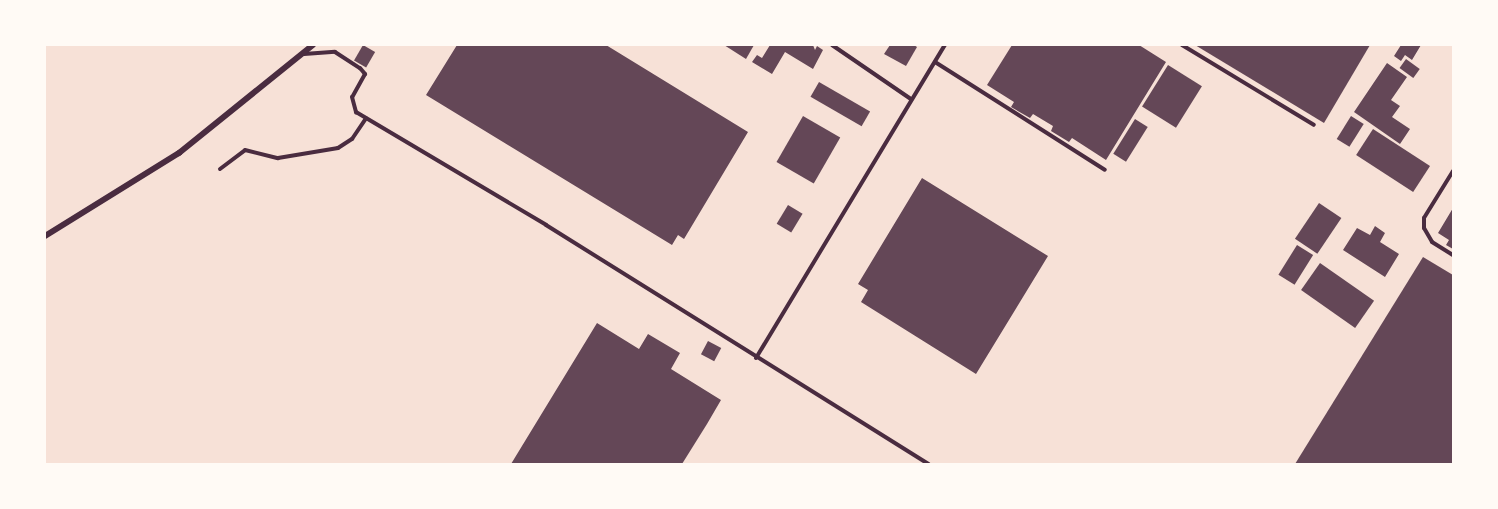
<!DOCTYPE html>
<style>
body{margin:0}
#map{position:relative;width:1498px;height:509px;overflow:hidden;background:#f7e1d7;font-family:"Nunito Sans",sans-serif}
div>[style]{position:absolute}
[style*='--x']{left:calc(var(--x)*1px);top:calc(var(--y)*1px);width:calc(var(--w)*1px);rotate:calc(var(--a)*1deg)}
.building>*{inset:0;background:#644757;transform-origin:0 0}
.service>*{height:4px;margin:-2px;padding:0 2px;transform-origin:2px;border-radius:2px;background:#4a2c40}
.minor>*{height:6px;margin:-3px;padding:0 3px;transform-origin:3px;border-radius:3px;background:#4a2c40}
span{translate:-50% -50%;white-space:nowrap;text-align:center;line-height:1.15;-webkit-text-stroke:5px #fffaf5;paint-order:stroke}
.frame{position:absolute;inset:0;border:46px solid #fffaf5;pointer-events:none}
</style>
<div id="map">
<div class="building">
<i style="left:363px;top:45px;width:14px;height:18px;rotate:30deg"></i>
<i style="clip-path:polygon(457px 45px,606px 45px,748px 132px,684px 239px,678px 235px,672px 245px,426px 95px)"></i>
<i style="clip-path:polygon(724px 45px,754px 45px,746px 59px)"></i>
<i style="clip-path:polygon(770px 45px,813px 45px,815px 50px,817px 46px,823px 50px,813px 69px,785px 52px,772px 74px,752px 62px,757px 55px,762px 58px)"></i>
<i style="clip-path:polygon(890px 45px,914px 45px,917px 47px,906px 66px,884px 54px)"></i>
<i style="clip-path:polygon(1012px 45px,1139px 45px,1166px 62px,1106px 160px,1072px 138px,1069px 142px,1051px 131px,1053px 126px,1033px 114px,1030px 118px,1011px 107px,1014px 102px,987px 85px)"></i>
<i style="clip-path:polygon(1195px 45px,1370px 45px,1324px 123px)"></i>
<i style="clip-path:polygon(1401px 45px,1421px 45px,1412px 60px,1405px 55px,1401px 61px,1394px 56px)"></i>
<i style="left:1406px;top:59px;width:17px;height:11px;rotate:36deg"></i>
<i style="clip-path:polygon(1387px 63px,1407px 77px,1391px 100px,1400px 106px,1392px 117px,1410px 129px,1400px 144px,1354px 112px)"></i>
<i style="left:1168px;top:65px;width:40px;height:49px;rotate:32deg"></i>
<i style="left:819px;top:82px;width:59px;height:17px;rotate:30deg"></i>
<i style="left:803px;top:116px;width:43px;height:53px;rotate:30deg"></i>
<i style="left:1351px;top:116px;width:15px;height:27px;rotate:32deg"></i>
<i style="left:1135px;top:119px;width:15px;height:41px;rotate:32deg"></i>
<i style="left:1373px;top:129px;width:68px;height:31px;rotate:33deg"></i>
<i style="clip-path:polygon(922px 178px,1048px 256px,976px 374px,861px 302px,868px 290px,858px 284px)"></i>
<i style="left:1319px;top:203px;width:27px;height:43px;rotate:34deg"></i>
<i style="left:788px;top:205px;width:17px;height:22px;rotate:31deg"></i>
<i style="clip-path:polygon(1453px 208px,1453px 249px,1446px 245px,1449px 240px,1438px 233px)"></i>
<i style="clip-path:polygon(1375px 226px,1385px 233px,1380px 242px,1399px 254px,1385px 277px,1343px 250px,1357px 228px,1370px 235px)"></i>
<i style="left:1297px;top:245px;width:19px;height:35px;rotate:32deg"></i>
<i style="clip-path:polygon(1423px 257px,1453px 275px,1453px 464px,1295px 464px)"></i>
<i style="left:1320px;top:263px;width:66px;height:33px;rotate:35deg"></i>
<i style="clip-path:polygon(597px 323px,639px 349px,648px 334px,680px 353px,671px 369px,721px 400px,707px 424px,682px 464px,511px 464px)"></i>
<i style="left:708px;top:341px;width:15px;height:15px;rotate:28deg"></i>
</div>
<div class="service">
<i style="--x:832;--y:45;--w:96;--a:34.4"></i>
<i style="--x:1182;--y:45;--w:154;--a:31.2"></i>
<i style="--x:304;--y:54;--w:31;--a:-4"></i>
<i style="--x:335;--y:52;--w:30;--a:33"></i>
<i style="--x:360;--y:68;--w:8;--a:50"></i>
<i style="--x:365;--y:74;--w:26;--a:119"></i>
<i style="--x:352;--y:97;--w:16;--a:75"></i>
<i style="--x:356;--y:112;--w:221;--a:30.7"></i>
<i style="--x:546;--y:225;--w:451;--a:32"></i>
<i style="--x:935;--y:62;--w:201;--a:32.4"></i>
<i style="--x:220;--y:169;--w:31;--a:-37"></i>
<i style="--x:245;--y:150;--w:34;--a:14"></i>
<i style="--x:278;--y:158;--w:61;--a:-9.5"></i>
<i style="--x:338;--y:148;--w:17;--a:-33"></i>
<i style="--x:352;--y:139;--w:25;--a:-56"></i>
<i style="--x:1453;--y:171;--w:55;--a:121.7"></i>
<i style="--x:1424;--y:218;--w:10;--a:90"></i>
<i style="--x:1424;--y:228;--w:16;--a:60"></i>
<i style="--x:1432;--y:242;--w:25;--a:32"></i>
<i style="--x:756;--y:358;--w:366;--a:-58.9"></i>
</div>
<div class="minor">
<i style="--x:45;--y:236;--w:158;--a:-31.8"></i>
<i style="--x:179;--y:153;--w:172;--a:-38.9"></i>
</div>
<div class="frame"></div>
</div>
